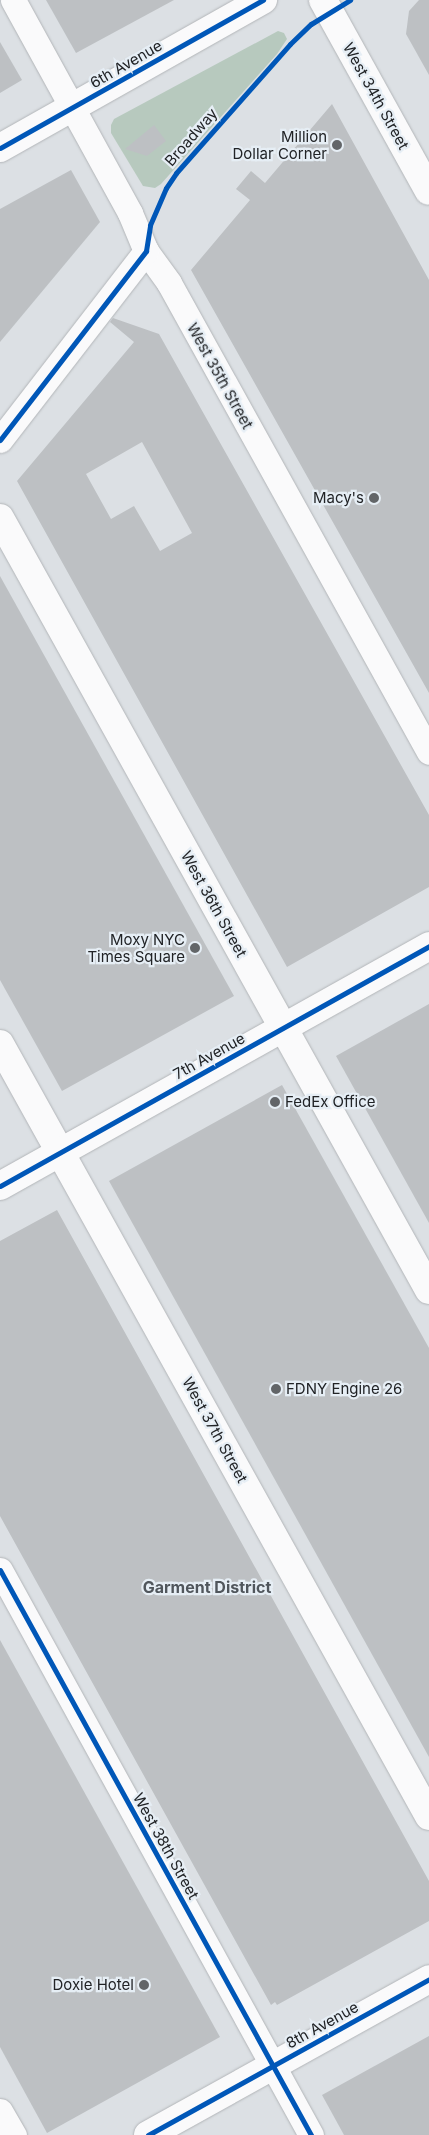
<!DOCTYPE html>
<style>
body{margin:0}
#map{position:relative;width:429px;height:2135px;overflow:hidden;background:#dce0e4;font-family:Inter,sans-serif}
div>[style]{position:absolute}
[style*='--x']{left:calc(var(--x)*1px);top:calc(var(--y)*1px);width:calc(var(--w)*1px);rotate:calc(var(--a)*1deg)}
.green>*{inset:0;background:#b7c9be}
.building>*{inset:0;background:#bdc0c3}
.roads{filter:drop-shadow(0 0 1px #b2b5b8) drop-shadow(0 0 1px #b2b5b8)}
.minor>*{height:25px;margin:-12.5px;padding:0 12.5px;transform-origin:12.5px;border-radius:12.5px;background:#fafafb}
.major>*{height:28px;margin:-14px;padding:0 14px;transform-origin:14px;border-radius:14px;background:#fafafb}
.cycleway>*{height:5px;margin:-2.5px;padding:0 2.5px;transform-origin:2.5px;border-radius:2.5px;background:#0057b8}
.dots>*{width:14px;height:14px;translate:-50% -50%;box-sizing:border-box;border:2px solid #e6eef5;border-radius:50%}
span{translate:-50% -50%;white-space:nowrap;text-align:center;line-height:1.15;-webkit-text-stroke:4.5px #e6eef5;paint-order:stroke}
.street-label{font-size:15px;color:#212326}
.poi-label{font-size:15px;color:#212326}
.right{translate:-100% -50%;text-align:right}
.left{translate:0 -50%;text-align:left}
.neighbourhood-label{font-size:16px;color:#50565c;font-weight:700}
</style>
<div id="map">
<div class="green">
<i style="clip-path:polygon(278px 31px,284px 33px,287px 39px,277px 54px,161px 184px,155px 188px,143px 186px,111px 133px,111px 125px,114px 119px)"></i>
</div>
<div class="building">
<i style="clip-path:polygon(46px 0,174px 0,76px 53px)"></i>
<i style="clip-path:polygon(419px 0,429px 0,429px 75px,406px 34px,409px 11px)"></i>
<i style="clip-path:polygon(0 42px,22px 80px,0 93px)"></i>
<i style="clip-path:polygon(332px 104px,429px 280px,429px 693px,191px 270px,250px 200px,236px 189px,251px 171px,265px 183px)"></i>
<i style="clip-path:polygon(154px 125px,166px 141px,147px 156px,125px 149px)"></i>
<i style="clip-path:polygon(71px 170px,100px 222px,0 342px,0 209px)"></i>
<i style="clip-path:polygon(evenodd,113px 318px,159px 334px,429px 815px,429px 887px,287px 967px,17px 481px,134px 342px,110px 322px,113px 318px,142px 442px,192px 533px,160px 551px,134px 506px,111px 519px,86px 474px,142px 442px)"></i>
<i style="clip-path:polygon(0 576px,234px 996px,62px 1091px,0 980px)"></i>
<i style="clip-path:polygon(429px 1004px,429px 1223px,336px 1056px)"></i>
<i style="clip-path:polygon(282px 1085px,429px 1348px,429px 1757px,109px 1181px)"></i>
<i style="clip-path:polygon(57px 1210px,429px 1881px,429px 1921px,277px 2005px,275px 2002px,271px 2005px,0 1516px,0 1241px)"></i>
<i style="clip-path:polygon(0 1640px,220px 2037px,47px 2133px,0 2047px)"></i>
<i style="clip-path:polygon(429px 2036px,429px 2135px,344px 2135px,322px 2095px)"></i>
</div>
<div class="roads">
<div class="minor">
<i style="--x:13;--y:0;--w:243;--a:61.2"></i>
<i style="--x:130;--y:213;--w:41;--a:67.2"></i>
<i style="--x:146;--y:251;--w:39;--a:54"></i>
<i style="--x:169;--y:283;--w:536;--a:61"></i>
<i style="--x:0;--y:440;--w:239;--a:-52.3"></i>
<i style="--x:0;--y:1570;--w:645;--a:61.17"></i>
<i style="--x:0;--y:2111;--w:28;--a:60"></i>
</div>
<div class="major">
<i style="--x:323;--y:0;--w:218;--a:61"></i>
<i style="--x:0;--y:148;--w:302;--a:-29.4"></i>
<i style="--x:0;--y:518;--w:883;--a:60.94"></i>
<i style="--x:0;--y:1044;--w:883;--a:60.94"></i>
<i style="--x:0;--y:1186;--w:492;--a:-29.2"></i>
<i style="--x:148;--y:2135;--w:321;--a:-29"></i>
</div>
</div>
<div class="cycleway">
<i style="--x:0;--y:148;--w:302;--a:-29.4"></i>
<i style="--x:0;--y:440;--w:239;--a:-52.3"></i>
<i style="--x:146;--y:251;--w:26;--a:-81"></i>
<i style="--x:150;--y:225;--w:40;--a:-66.6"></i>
<i style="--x:166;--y:188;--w:18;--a:-56"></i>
<i style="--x:176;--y:173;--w:172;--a:-48.5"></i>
<i style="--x:290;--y:44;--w:29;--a:-44"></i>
<i style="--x:311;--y:24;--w:46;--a:-31.6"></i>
<i style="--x:0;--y:1186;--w:492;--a:-29.2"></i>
<i style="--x:0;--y:1570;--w:645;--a:61.17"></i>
<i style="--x:148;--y:2135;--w:321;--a:-29"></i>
</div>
<div class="dots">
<i style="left:337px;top:145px;background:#626568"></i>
<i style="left:374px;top:498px;background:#626568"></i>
<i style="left:195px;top:948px;background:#626568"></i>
<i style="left:275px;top:1102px;background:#626568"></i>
<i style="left:276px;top:1389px;background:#626568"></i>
<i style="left:144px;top:1985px;background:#626568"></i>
</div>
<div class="street-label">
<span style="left:126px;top:64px;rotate:-30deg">6th Avenue</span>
<span style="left:376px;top:96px;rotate:61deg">West 34th Street</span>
<span style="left:191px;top:137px;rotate:-49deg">Broadway</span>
<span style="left:220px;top:376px;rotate:61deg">West 35th Street</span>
<span style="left:214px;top:904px;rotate:61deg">West 36th Street</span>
<span style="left:209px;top:1056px;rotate:-29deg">7th Avenue</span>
<span style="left:215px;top:1430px;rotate:61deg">West 37th Street</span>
<span style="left:166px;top:1846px;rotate:61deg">West 38th Street</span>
<span style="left:322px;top:2025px;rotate:-29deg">8th Avenue</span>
</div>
<div class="poi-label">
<span class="right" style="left:327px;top:145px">Million<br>Dollar Corner</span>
<span class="right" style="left:364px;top:498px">Macy's</span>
<span class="right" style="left:185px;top:948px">Moxy NYC<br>Times Square</span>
<span class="left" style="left:285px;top:1102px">FedEx Office</span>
<span class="left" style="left:286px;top:1389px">FDNY Engine 26</span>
<span class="right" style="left:134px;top:1985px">Doxie Hotel</span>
</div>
<div class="neighbourhood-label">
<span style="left:207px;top:1587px">Garment District</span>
</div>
</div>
